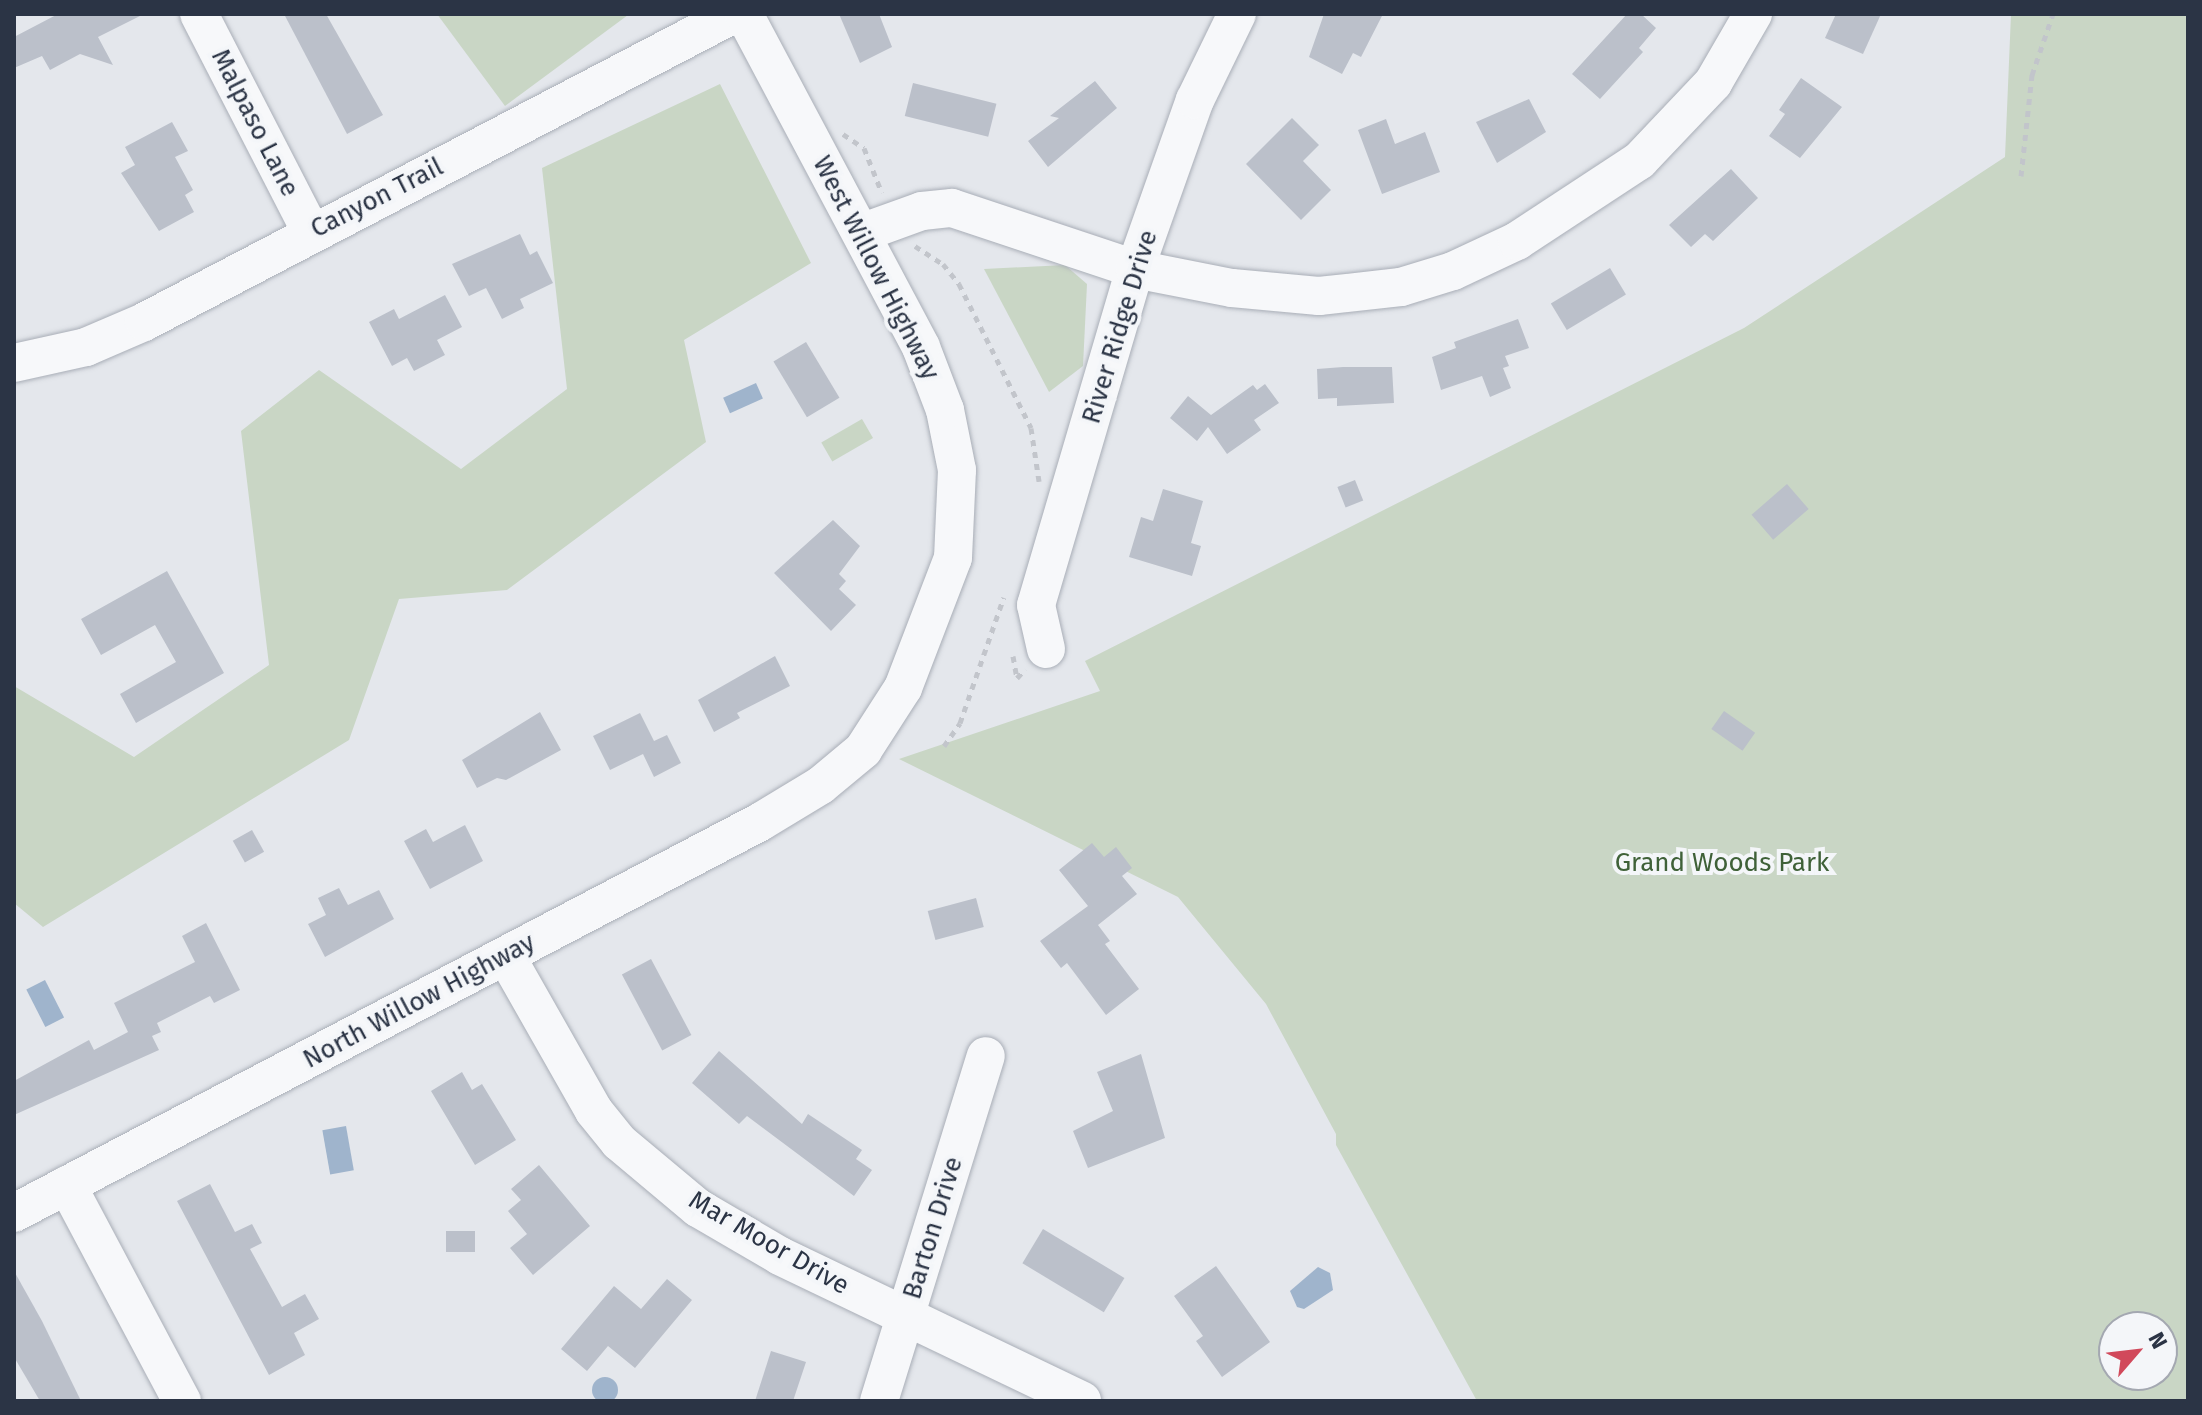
<!DOCTYPE html>
<style>
body{margin:0}
#map{position:relative;width:2202px;height:1415px;overflow:hidden;background:#e4e7ec;font-family:"Fira Sans",sans-serif}
div>[style]{position:absolute}
[style*='--x']{left:calc(var(--x)*1px);top:calc(var(--y)*1px);width:calc(var(--w)*1px);rotate:calc(var(--a)*1deg)}
.green>*{inset:0;background:#c9d6c5;transform-origin:0 0}
.water>*{inset:0;background:#9fb4cc;transform-origin:0 0}
.round{border-radius:50%}
.building>*{inset:0;background:#bbc0ca;transform-origin:0 0}
.path>*{height:5px;margin-top:-2.5px;transform-origin:0;background:repeating-linear-gradient(90deg,#c2c5cb 0 6px,transparent 0 12px)}
.roads{filter:drop-shadow(0 0 2px #a9aeb7) drop-shadow(0 0 2px #a9aeb7)}
.minor>*{height:38px;margin:-19px;padding:0 19px;transform-origin:19px;border-radius:19px;background:#f7f8fa}
span{translate:-50% -50%;white-space:nowrap;text-align:center;line-height:1.15;-webkit-text-stroke:8px #f4f6f9;paint-order:stroke}
.street-label{font-size:26px;color:#2b3445}
.park-label{font-size:26px;color:#3f6138}
.frame{position:absolute;inset:0;border:16px solid #2b3445;pointer-events:none}
.north{position:absolute;left:2098px;top:1311px;width:80px;height:80px;box-sizing:border-box;background:#f4f6f9;border:2px solid #a4a8b1;border-radius:50%;rotate:62deg;font-size:22px;font-weight:700;line-height:32px;text-align:center;color:#2b3445}
.north::after{content:'';display:block;margin:auto;width:28px;height:36px;background:#d1495b;clip-path:polygon(50% 0,100% 100%,50% 72%,0 100%)}
</style>
<div id="map">
<div class="green">
<i style="clip-path:polygon(437px 14px,627px 14px,628px 15px,505px 106px)"></i>
<i style="clip-path:polygon(evenodd,2011px 14px,2188px 14px,2188px 1401px,1477px 1401px,1336px 1145px,1336px 1134px,1266px 1004px,1178px 897px,899px 759px,1100px 691px,1085px 661px,1744px 328px,2005px 157px,2011px 14px,2114px 1327px,2162px 1327px,2162px 1375px,2114px 1375px,2114px 1327px)"></i>
<i style="clip-path:polygon(720px 84px,811px 263px,684px 340px,706px 442px,507px 590px,399px 599px,349px 740px,43px 927px,14px 903px,14px 686px,134px 757px,269px 665px,241px 431px,319px 370px,461px 469px,567px 389px,542px 168px)"></i>
<i style="clip-path:polygon(1065px 265px,1087px 284px,1083px 366px,1049px 392px,984px 269px)"></i>
<i style="left:862px;top:419px;width:22px;height:47px;rotate:60deg"></i>
</div>
<div class="water">
<i style="left:756px;top:383px;width:17px;height:36px;rotate:66deg"></i>
<i style="left:45px;top:980px;width:42px;height:21px;rotate:63deg"></i>
<i style="left:346px;top:1126px;width:45px;height:24px;rotate:80deg"></i>
<i style="clip-path:polygon(1318px 1267px,1330px 1273px,1333px 1290px,1304px 1309px,1297px 1307px,1290px 1291px)"></i>
<i class="round" style="left:592px;top:1377px;width:26px;height:26px"></i>
</div>
<div class="building">
<i style="clip-path:polygon(58px 14px,144px 14px,98px 37px,113px 65px,80px 54px,50px 70px,42px 56px,14px 68px,14px 37px)"></i>
<i style="clip-path:polygon(284px 14px,326px 14px,383px 115px,347px 134px)"></i>
<i style="clip-path:polygon(839px 14px,879px 14px,892px 47px,860px 63px)"></i>
<i style="clip-path:polygon(1324px 14px,1383px 14px,1361px 57px,1353px 53px,1342px 74px,1309px 57px)"></i>
<i style="clip-path:polygon(1627px 14px,1641px 14px,1656px 28px,1639px 48px,1643px 52px,1600px 99px,1572px 74px)"></i>
<i style="clip-path:polygon(1836px 14px,1881px 14px,1863px 54px,1825px 38px)"></i>
<i style="clip-path:polygon(1801px 78px,1842px 107px,1800px 158px,1769px 136px,1785px 114px,1779px 110px)"></i>
<i style="clip-path:polygon(1095px 81px,1117px 108px,1048px 167px,1028px 141px,1059px 118px,1050px 116px)"></i>
<i style="left:913px;top:83px;width:86px;height:34px;rotate:14deg"></i>
<i style="clip-path:polygon(1529px 99px,1546px 132px,1497px 163px,1476px 122px)"></i>
<i style="clip-path:polygon(1292px 118px,1319px 145px,1303px 161px,1331px 190px,1301px 220px,1246px 164px)"></i>
<i style="clip-path:polygon(1386px 119px,1395px 144px,1425px 132px,1440px 172px,1382px 194px,1358px 130px)"></i>
<i style="clip-path:polygon(172px 122px,188px 151px,175px 157px,193px 190px,185px 195px,194px 212px,159px 231px,121px 173px,135px 165px,125px 147px)"></i>
<i style="clip-path:polygon(1731px 169px,1758px 198px,1713px 241px,1705px 234px,1691px 247px,1669px 225px)"></i>
<i style="clip-path:polygon(520px 234px,530px 255px,537px 251px,553px 283px,520px 299px,524px 308px,502px 319px,486px 288px,469px 296px,452px 264px)"></i>
<i style="left:1610px;top:268px;width:31px;height:69px;rotate:59deg"></i>
<i style="clip-path:polygon(445px 295px,462px 327px,437px 340px,445px 355px,414px 371px,407px 358px,392px 366px,369px 322px,394px 309px,399px 319px)"></i>
<i style="clip-path:polygon(1518px 319px,1529px 348px,1505px 356px,1509px 366px,1503px 368px,1511px 388px,1490px 397px,1482px 376px,1441px 390px,1432px 357px,1456px 348px,1454px 342px)"></i>
<i style="left:806px;top:342px;width:65px;height:38px;rotate:59deg"></i>
<i style="clip-path:polygon(1343px 367px,1392px 367px,1394px 403px,1337px 406px,1337px 398px,1318px 399px,1317px 369px)"></i>
<i style="clip-path:polygon(1265px 384px,1279px 403px,1254px 420px,1261px 430px,1227px 454px,1208px 427px,1197px 441px,1170px 418px,1188px 396px,1211px 415px,1253px 385px,1257px 390px)"></i>
<i style="left:1355px;top:480px;width:22px;height:19px;rotate:68deg"></i>
<i style="left:1787px;top:484px;width:33px;height:47px;rotate:49deg"></i>
<i style="clip-path:polygon(1163px 489px,1203px 501px,1191px 543px,1201px 546px,1192px 576px,1129px 557px,1141px 517px,1153px 521px)"></i>
<i style="clip-path:polygon(833px 520px,860px 546px,839px 574px,846px 581px,839px 589px,856px 605px,831px 631px,774px 573px)"></i>
<i style="clip-path:polygon(167px 571px,224px 673px,136px 723px,120px 694px,176px 662px,155px 625px,101px 655px,81px 619px)"></i>
<i style="clip-path:polygon(775px 656px,790px 686px,737px 713px,740px 718px,714px 732px,698px 700px)"></i>
<i style="left:1724px;top:711px;width:38px;height:22px;rotate:35deg"></i>
<i style="clip-path:polygon(540px 712px,561px 750px,506px 780px,497px 778px,477px 788px,462px 760px)"></i>
<i style="clip-path:polygon(640px 713px,654px 741px,667px 735px,681px 763px,654px 777px,643px 754px,610px 770px,593px 736px)"></i>
<i style="clip-path:polygon(465px 825px,483px 861px,430px 889px,404px 841px,426px 829px,433px 842px)"></i>
<i style="left:252px;top:830px;width:25px;height:22px;rotate:61deg"></i>
<i style="clip-path:polygon(1092px 843px,1104px 857px,1116px 847px,1132px 868px,1122px 876px,1137px 894px,1098px 925px,1110px 941px,1105px 944px,1139px 989px,1106px 1015px,1067px 963px,1061px 968px,1040px 941px,1088px 906px,1059px 870px)"></i>
<i style="clip-path:polygon(339px 888px,348px 905px,379px 890px,394px 919px,325px 957px,308px 924px,326px 915px,318px 898px)"></i>
<i style="left:976px;top:898px;width:30px;height:50px;rotate:75deg"></i>
<i style="clip-path:polygon(206px 923px,240px 990px,214px 1003px,210px 996px,157px 1023px,161px 1032px,152px 1036px,159px 1050px,14px 1115px,14px 1081px,89px 1040px,94px 1050px,128px 1032px,114px 1003px,195px 962px,182px 936px)"></i>
<i style="left:651px;top:959px;width:86px;height:33px;rotate:62deg"></i>
<i style="clip-path:polygon(719px 1051px,802px 1124px,808px 1114px,862px 1150px,856px 1159px,872px 1170px,854px 1196px,747px 1116px,739px 1124px,692px 1083px)"></i>
<i style="clip-path:polygon(1141px 1054px,1165px 1138px,1088px 1168px,1073px 1131px,1113px 1111px,1097px 1072px)"></i>
<i style="clip-path:polygon(462px 1072px,472px 1090px,482px 1084px,516px 1140px,475px 1165px,431px 1091px)"></i>
<i style="clip-path:polygon(539px 1165px,590px 1226px,533px 1275px,510px 1248px,527px 1234px,508px 1211px,521px 1200px,511px 1189px)"></i>
<i style="clip-path:polygon(210px 1184px,235px 1232px,252px 1224px,262px 1243px,250px 1249px,282px 1307px,305px 1294px,319px 1319px,294px 1333px,305px 1355px,269px 1375px,177px 1201px)"></i>
<i style="left:1043px;top:1229px;width:95px;height:40px;rotate:31deg"></i>
<i style="left:446px;top:1231px;width:29px;height:21px"></i>
<i style="clip-path:polygon(1216px 1266px,1270px 1342px,1222px 1377px,1196px 1341px,1203px 1336px,1174px 1296px)"></i>
<i style="clip-path:polygon(14px 1271px,42px 1321px,81px 1401px,40px 1401px,14px 1357px)"></i>
<i style="clip-path:polygon(667px 1279px,692px 1300px,635px 1368px,608px 1346px,587px 1371px,561px 1349px,614px 1286px,641px 1309px)"></i>
<i style="clip-path:polygon(771px 1351px,806px 1362px,793px 1401px,755px 1401px)"></i>
</div>
<div class="path">
<i style="--x:843;--y:134;--w:25;--a:34"></i>
<i style="--x:864;--y:148;--w:48;--a:68.2"></i>
<i style="--x:2021;--y:176;--w:102;--a:-83.8"></i>
<i style="--x:2032;--y:75;--w:65;--a:-71"></i>
<i style="--x:915;--y:246;--w:33;--a:33"></i>
<i style="--x:943;--y:264;--w:26;--a:51"></i>
<i style="--x:959;--y:284;--w:161;--a:63.4"></i>
<i style="--x:1031;--y:428;--w:54;--a:81.4"></i>
<i style="--x:1013;--y:656;--w:22;--a:80"></i>
<i style="--x:1017;--y:678;--w:12;--a:-48"></i>
<i style="--x:944;--y:746;--w:28;--a:-55"></i>
<i style="--x:960;--y:723;--w:133;--a:-70.8"></i>
</div>
<div class="roads">
<div class="minor">
<i style="--x:199;--y:14;--w:245;--a:62.8"></i>
<i style="--x:861;--y:233;--w:65;--a:-19.8"></i>
<i style="--x:922;--y:211;--w:30;--a:-6"></i>
<i style="--x:952;--y:208;--w:193;--a:18.4"></i>
<i style="--x:1135;--y:269;--w:99;--a:11.1"></i>
<i style="--x:1232;--y:288;--w:87;--a:5.3"></i>
<i style="--x:1319;--y:296;--w:82;--a:-6.3"></i>
<i style="--x:1401;--y:287;--w:54;--a:-17.1"></i>
<i style="--x:1453;--y:271;--w:71;--a:-25.1"></i>
<i style="--x:1517;--y:241;--w:146;--a:-33.3"></i>
<i style="--x:1639;--y:161;--w:108;--a:-46.5"></i>
<i style="--x:1713;--y:83;--w:80;--a:-59.9"></i>
<i style="--x:14;--y:363;--w:74;--a:-12.5"></i>
<i style="--x:86;--y:347;--w:63;--a:-23.3"></i>
<i style="--x:144;--y:322;--w:666;--a:-27.57"></i>
<i style="--x:1046;--y:649;--w:45;--a:-102.8"></i>
<i style="--x:1036;--y:605;--w:350;--a:-73.6"></i>
<i style="--x:1135;--y:269;--w:179;--a:-70.5"></i>
<i style="--x:1195;--y:100;--w:96;--a:-64"></i>
<i style="--x:506;--y:956;--w:178;--a:60.4"></i>
<i style="--x:594;--y:1111;--w:40;--a:51"></i>
<i style="--x:619;--y:1142;--w:103;--a:39.9"></i>
<i style="--x:698;--y:1208;--w:95;--a:30.3"></i>
<i style="--x:780;--y:1256;--w:335;--a:25.6"></i>
<i style="--x:67;--y:1185;--w:245;--a:62"></i>
<i style="--x:14;--y:1213;--w:842;--a:-27.66"></i>
<i style="--x:760;--y:822;--w:71;--a:-31.2"></i>
<i style="--x:821;--y:785;--w:55;--a:-39.8"></i>
<i style="--x:863;--y:750;--w:74;--a:-57.2"></i>
<i style="--x:903;--y:688;--w:139;--a:-69"></i>
<i style="--x:953;--y:558;--w:88;--a:-87.4"></i>
<i style="--x:957;--y:470;--w:61;--a:-101.3"></i>
<i style="--x:945;--y:410;--w:67;--a:-110.9"></i>
<i style="--x:921;--y:347;--w:377;--a:-118"></i>
<i style="--x:879;--y:1401;--w:361;--a:-72.8"></i>
</div>
</div>
<div class="street-label">
<span style="left:255px;top:123px;rotate:63deg">Malpaso Lane</span>
<span style="left:377px;top:198px;rotate:-27deg">Canyon Trail</span>
<span style="left:876px;top:268px;rotate:63deg">West Willow Highway</span>
<span style="left:1120px;top:327px;rotate:-73deg">River Ridge Drive</span>
<span style="left:419px;top:1001px;rotate:-28deg">North Willow Highway</span>
<span style="left:933px;top:1228px;rotate:-73deg">Barton Drive</span>
<span style="left:769px;top:1243px;rotate:30deg">Mar Moor Drive</span>
</div>
<div class="park-label">
<span style="left:1722px;top:863px">Grand Woods Park</span>
</div>
<div class="frame"></div>
<div class="north">N</div>
</div>
